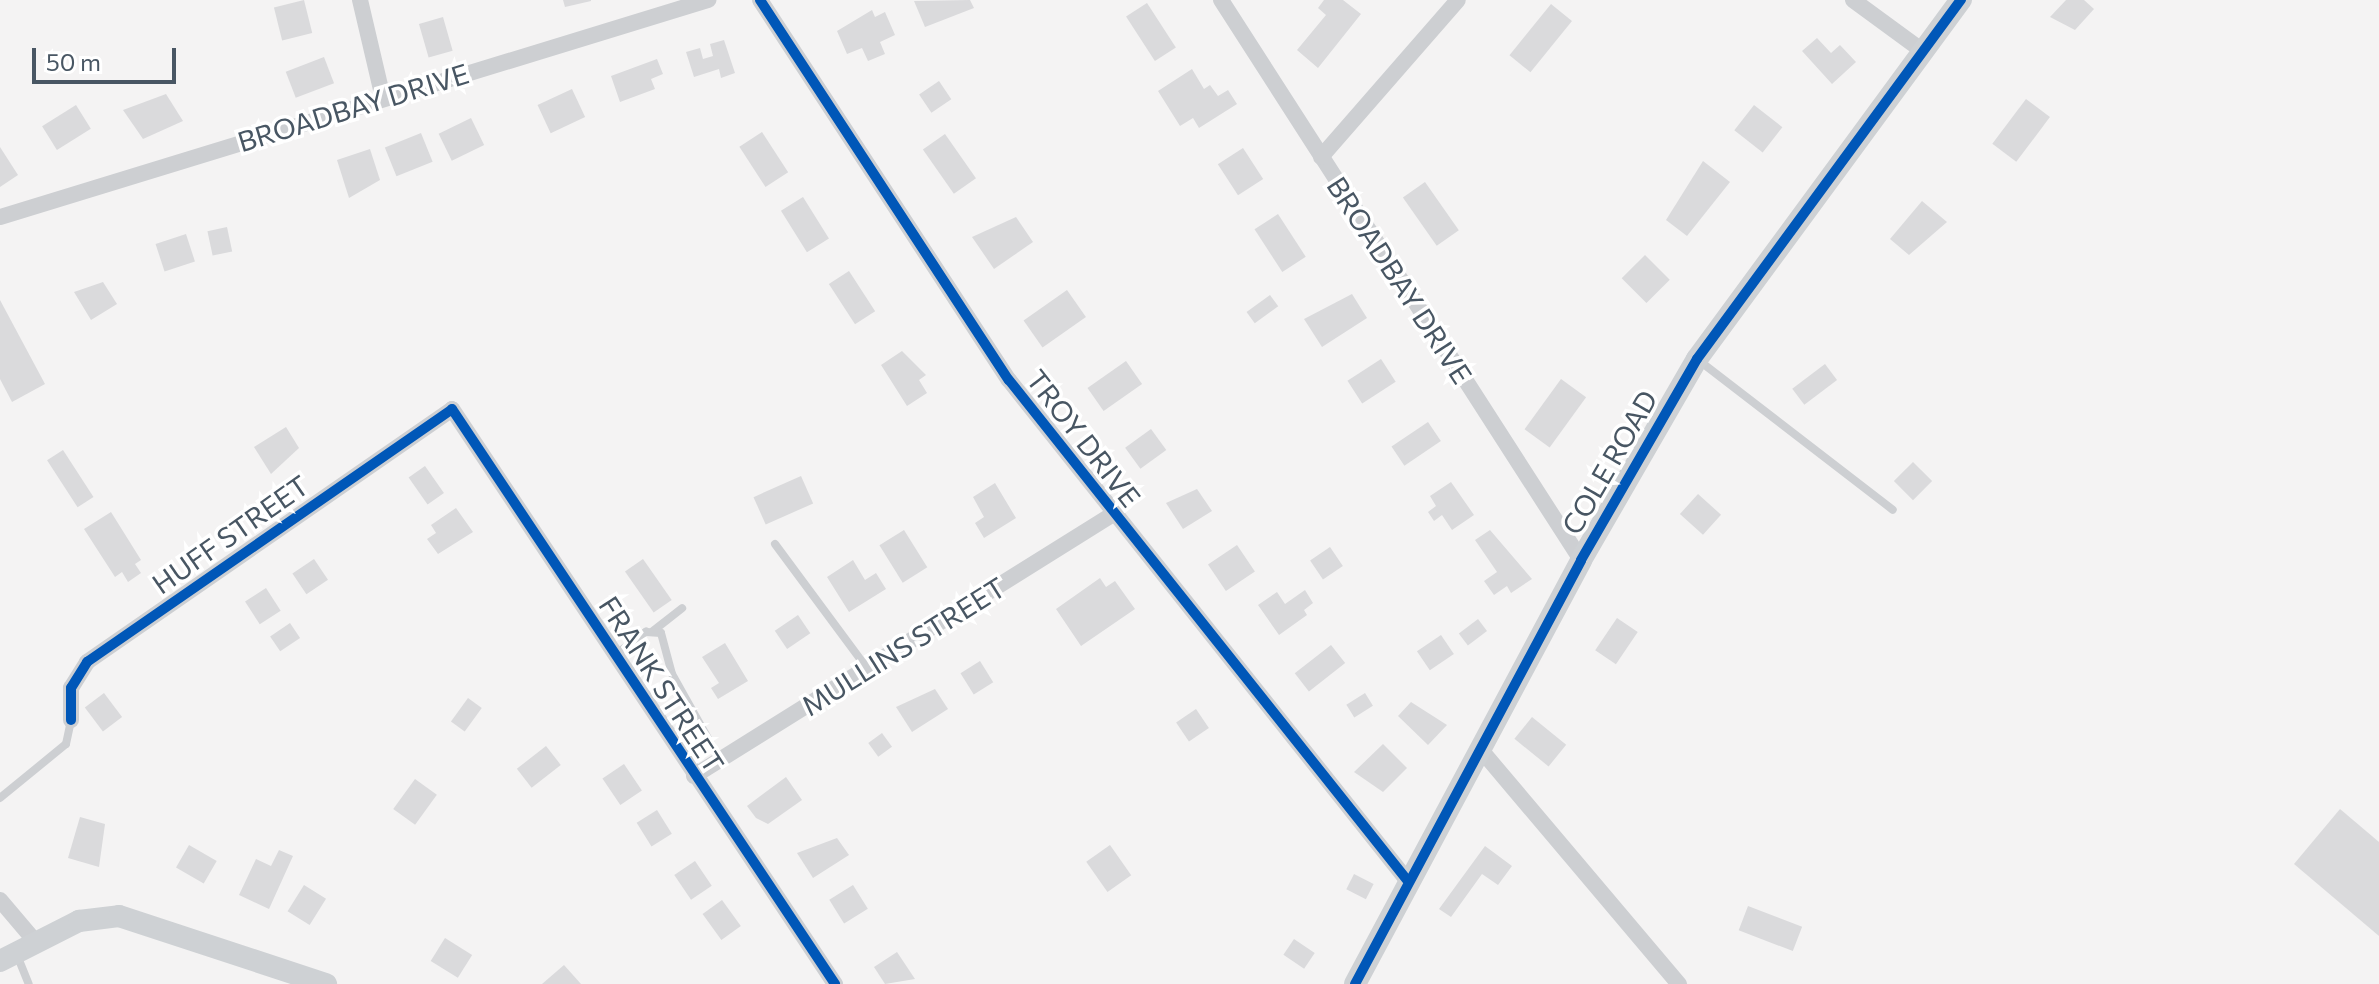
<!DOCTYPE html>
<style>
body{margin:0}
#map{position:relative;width:2379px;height:984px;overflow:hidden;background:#f4f3f3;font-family:Commissioner,sans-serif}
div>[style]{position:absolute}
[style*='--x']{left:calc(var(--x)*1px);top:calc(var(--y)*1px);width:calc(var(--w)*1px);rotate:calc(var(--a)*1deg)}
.building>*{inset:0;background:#dadadc;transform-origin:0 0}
.lane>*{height:8px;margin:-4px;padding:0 4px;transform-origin:4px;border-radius:4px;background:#cdcfd2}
.street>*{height:16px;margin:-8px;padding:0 8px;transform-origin:8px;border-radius:8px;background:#cdcfd2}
.secondary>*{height:22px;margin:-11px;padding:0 11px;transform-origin:11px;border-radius:11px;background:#ced1d4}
.cycleway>*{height:10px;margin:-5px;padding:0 5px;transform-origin:5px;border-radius:5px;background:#0057b8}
span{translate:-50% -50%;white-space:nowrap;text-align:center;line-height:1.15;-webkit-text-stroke:7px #fff;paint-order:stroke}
.street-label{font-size:28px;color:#485663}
.scale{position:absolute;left:32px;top:48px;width:144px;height:36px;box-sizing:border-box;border:4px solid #485663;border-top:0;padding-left:10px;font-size:24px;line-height:28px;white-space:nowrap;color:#485663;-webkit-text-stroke:6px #fff;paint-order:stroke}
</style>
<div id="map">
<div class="building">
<i style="left:304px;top:0;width:34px;height:31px;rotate:76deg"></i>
<i style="clip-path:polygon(563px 0,591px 0,591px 1px,565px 7px)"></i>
<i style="clip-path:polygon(970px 0,974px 8px,925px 27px,914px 1px)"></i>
<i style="clip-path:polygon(1324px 0,1343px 0,1361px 14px,1318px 68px,1297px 50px,1326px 15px,1318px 8px)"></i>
<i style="clip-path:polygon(2066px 0,2084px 0,2094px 9px,2075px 30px,2050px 17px)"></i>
<i style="left:1147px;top:3px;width:53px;height:25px;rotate:57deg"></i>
<i style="left:1551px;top:4px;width:27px;height:66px;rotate:39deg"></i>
<i style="clip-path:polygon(872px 10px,875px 17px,885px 12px,895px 35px,880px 42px,885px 54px,868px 61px,862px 48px,847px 54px,837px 31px)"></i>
<i style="left:443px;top:17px;width:35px;height:25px;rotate:74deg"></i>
<i style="clip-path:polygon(1817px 38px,1831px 53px,1840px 45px,1856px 62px,1832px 84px,1802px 51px)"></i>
<i style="clip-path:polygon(724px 40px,735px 73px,721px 78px,719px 69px,694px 77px,686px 52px,700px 48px,703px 59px,713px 56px,710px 44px)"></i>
<i style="left:324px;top:57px;width:28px;height:41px;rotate:69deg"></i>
<i style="clip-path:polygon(657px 59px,663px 74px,651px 79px,655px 89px,620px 102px,611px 76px)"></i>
<i style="clip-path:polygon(1192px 69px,1204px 89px,1210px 85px,1218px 96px,1228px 90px,1237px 104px,1199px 128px,1193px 118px,1180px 126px,1158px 91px)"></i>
<i style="left:939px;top:81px;width:22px;height:24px;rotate:56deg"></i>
<i style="left:572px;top:89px;width:31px;height:38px;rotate:65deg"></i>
<i style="clip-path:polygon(166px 94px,183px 121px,143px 139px,123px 110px)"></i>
<i style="left:2026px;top:99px;width:30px;height:56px;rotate:37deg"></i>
<i style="left:76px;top:105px;width:28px;height:40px;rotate:58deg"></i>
<i style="left:1754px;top:105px;width:36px;height:32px;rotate:38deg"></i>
<i style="left:471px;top:118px;width:30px;height:36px;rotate:64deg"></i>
<i style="left:762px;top:132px;width:48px;height:27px;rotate:57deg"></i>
<i style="left:421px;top:133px;width:31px;height:39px;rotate:68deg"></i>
<i style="left:945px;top:134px;width:54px;height:27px;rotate:55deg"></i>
<i style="clip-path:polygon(0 147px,18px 175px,0 187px)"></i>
<i style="left:1243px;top:148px;width:37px;height:30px;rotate:57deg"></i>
<i style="clip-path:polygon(370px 149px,380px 180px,349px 198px,337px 160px)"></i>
<i style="clip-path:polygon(1703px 161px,1730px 182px,1687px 236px,1666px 220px)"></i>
<i style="left:1425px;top:182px;width:59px;height:27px;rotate:55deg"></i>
<i style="left:803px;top:197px;width:49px;height:26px;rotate:58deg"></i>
<i style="clip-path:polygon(1922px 201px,1947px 222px,1909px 255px,1890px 239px)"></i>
<i style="left:1278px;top:214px;width:51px;height:28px;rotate:57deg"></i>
<i style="clip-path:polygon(1016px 217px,1033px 242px,994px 269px,972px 237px)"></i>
<i style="left:227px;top:227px;width:25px;height:20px;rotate:78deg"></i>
<i style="left:186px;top:234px;width:29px;height:32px;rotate:72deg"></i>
<i style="left:1645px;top:255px;width:35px;height:33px;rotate:45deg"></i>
<i style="left:849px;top:271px;width:48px;height:24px;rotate:57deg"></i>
<i style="clip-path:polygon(103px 282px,117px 304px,91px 320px,74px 292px)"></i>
<i style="left:1067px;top:290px;width:33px;height:53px;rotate:55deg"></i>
<i style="clip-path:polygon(1352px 294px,1367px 318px,1322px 347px,1304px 319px)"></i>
<i style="left:1270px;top:295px;width:14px;height:29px;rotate:54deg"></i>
<i style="clip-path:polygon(0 300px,45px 384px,12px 402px,0 379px)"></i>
<i style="clip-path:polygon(902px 351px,926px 375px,919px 380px,927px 393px,907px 406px,881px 365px)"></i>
<i style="left:1381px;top:359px;width:27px;height:40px;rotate:57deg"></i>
<i style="left:1126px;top:361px;width:28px;height:47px;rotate:55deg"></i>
<i style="left:1825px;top:364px;width:20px;height:41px;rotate:53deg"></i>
<i style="left:1561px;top:379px;width:31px;height:62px;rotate:36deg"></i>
<i style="left:1428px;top:422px;width:23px;height:44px;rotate:56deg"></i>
<i style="clip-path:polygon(286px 427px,299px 448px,271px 474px,254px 447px)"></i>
<i style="left:1151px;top:429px;width:26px;height:32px;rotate:54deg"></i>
<i style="left:63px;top:450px;width:56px;height:19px;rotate:57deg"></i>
<i style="left:1913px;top:462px;width:27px;height:27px;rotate:45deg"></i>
<i style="left:425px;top:466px;width:33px;height:20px;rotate:55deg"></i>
<i style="left:801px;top:476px;width:30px;height:52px;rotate:66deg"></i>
<i style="clip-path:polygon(1451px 482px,1474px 515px,1452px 530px,1442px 515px,1434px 521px,1428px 512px,1436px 506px,1430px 496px)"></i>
<i style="clip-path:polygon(995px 483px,1016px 518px,984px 538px,975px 523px,984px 517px,973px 497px)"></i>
<i style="clip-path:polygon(1197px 489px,1212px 511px,1183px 529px,1166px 503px)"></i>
<i style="left:1698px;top:494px;width:31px;height:27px;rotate:42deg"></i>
<i style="clip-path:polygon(456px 508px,473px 532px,438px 554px,427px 539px,436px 533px,431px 525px)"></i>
<i style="clip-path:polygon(111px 512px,141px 560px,135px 564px,141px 573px,128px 582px,122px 572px,115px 577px,84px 529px)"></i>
<i style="left:904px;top:530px;width:44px;height:29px;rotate:58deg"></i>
<i style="clip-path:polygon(1490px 530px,1532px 579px,1511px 593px,1507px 586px,1494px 595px,1484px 581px,1497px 572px,1475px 540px)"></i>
<i style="left:1237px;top:545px;width:32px;height:35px;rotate:56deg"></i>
<i style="left:1330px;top:547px;width:23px;height:24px;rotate:56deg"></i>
<i style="left:314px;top:559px;width:25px;height:26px;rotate:56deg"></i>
<i style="left:643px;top:559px;width:50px;height:22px;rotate:55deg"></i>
<i style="clip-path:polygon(853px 560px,865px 580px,876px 573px,886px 589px,849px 612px,827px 577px)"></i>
<i style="clip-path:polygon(1100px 578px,1106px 587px,1115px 581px,1135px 609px,1081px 646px,1056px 609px)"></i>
<i style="left:266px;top:588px;width:27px;height:25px;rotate:57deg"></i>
<i style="clip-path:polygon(1305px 590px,1313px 603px,1304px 610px,1307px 615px,1279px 635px,1258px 605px,1277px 592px,1285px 604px)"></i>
<i style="left:798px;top:615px;width:22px;height:28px;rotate:56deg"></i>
<i style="left:1617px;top:618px;width:25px;height:39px;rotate:34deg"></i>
<i style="left:1478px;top:619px;width:15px;height:24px;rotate:53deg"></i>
<i style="left:290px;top:623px;width:18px;height:24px;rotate:56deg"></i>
<i style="left:1441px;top:635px;width:23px;height:29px;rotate:56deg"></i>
<i style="clip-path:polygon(725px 643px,748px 681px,718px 699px,711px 688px,719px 683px,702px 657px)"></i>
<i style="left:1331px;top:645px;width:23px;height:46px;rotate:52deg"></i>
<i style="left:980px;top:661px;width:25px;height:23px;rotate:58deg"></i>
<i style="clip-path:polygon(935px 689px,948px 709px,912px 732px,896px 707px)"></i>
<i style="left:104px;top:693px;width:30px;height:24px;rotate:53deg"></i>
<i style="left:1365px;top:693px;width:15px;height:22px;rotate:58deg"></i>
<i style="left:468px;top:698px;width:17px;height:29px;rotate:36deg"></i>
<i style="clip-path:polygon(1411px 702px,1447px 725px,1428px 745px,1398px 716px)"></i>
<i style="left:1196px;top:709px;width:23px;height:24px;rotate:56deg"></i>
<i style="left:1532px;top:717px;width:44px;height:28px;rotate:39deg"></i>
<i style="left:882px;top:733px;width:17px;height:17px;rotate:54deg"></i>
<i style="clip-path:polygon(1383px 744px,1407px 768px,1383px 792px,1354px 772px)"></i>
<i style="left:546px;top:746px;width:24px;height:37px;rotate:52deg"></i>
<i style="left:624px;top:764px;width:32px;height:26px;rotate:56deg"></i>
<i style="clip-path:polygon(786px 777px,802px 800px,768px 824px,756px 818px,747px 806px)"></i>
<i style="left:415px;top:779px;width:27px;height:37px;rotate:36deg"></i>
<i style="clip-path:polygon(2340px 809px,2379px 842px,2379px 936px,2294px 864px)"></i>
<i style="left:657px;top:810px;width:28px;height:24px;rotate:58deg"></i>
<i style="clip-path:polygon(80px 817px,105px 824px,99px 867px,68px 858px)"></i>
<i style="clip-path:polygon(837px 838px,849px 855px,813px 878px,797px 853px)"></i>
<i style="left:189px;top:845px;width:32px;height:26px;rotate:30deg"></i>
<i style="left:1110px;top:845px;width:37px;height:29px;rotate:55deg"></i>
<i style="clip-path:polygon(1485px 846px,1512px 866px,1498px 885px,1482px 874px,1451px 917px,1439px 909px)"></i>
<i style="clip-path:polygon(279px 850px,293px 856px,269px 909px,239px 895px,256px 859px,271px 866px)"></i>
<i style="left:695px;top:861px;width:30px;height:25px;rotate:56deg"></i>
<i style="left:1354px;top:874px;width:22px;height:17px;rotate:27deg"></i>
<i style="left:304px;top:885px;width:26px;height:31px;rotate:32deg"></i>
<i style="left:853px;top:885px;width:28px;height:28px;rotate:58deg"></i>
<i style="left:722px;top:900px;width:32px;height:24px;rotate:54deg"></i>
<i style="left:1748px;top:906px;width:58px;height:26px;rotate:21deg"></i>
<i style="left:445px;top:938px;width:32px;height:27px;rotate:32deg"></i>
<i style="left:1294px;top:939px;width:25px;height:19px;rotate:34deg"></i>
<i style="clip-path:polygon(897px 952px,915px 979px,885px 984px,874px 967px)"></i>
<i style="clip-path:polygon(564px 965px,581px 984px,542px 984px)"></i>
</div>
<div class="lane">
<i style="--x:1697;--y:359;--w:247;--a:37.6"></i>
<i style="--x:775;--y:544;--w:153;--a:53.5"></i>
<i style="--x:653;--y:631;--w:37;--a:-38"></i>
<i style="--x:615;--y:655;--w:39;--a:-37"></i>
<i style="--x:646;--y:632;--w:15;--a:4"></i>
<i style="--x:661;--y:633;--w:42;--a:75"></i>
<i style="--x:672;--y:674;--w:98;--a:60.8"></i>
<i style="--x:0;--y:798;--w:85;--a:-39.3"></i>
<i style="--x:66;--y:744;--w:25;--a:-78"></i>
<i style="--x:17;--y:955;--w:31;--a:68"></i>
</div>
<div class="street">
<i style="--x:360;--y:0;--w:101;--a:76.8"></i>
<i style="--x:760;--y:0;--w:454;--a:56.8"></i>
<i style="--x:1009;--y:380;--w:639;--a:51.48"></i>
<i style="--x:1221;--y:0;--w:666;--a:57.26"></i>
<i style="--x:1853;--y:0;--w:88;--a:36.2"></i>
<i style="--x:1321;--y:157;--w:208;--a:-48.9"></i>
<i style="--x:0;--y:217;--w:741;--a:-17.04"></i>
<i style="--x:71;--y:720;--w:32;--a:-90"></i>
<i style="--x:71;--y:688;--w:31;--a:-58"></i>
<i style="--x:87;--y:662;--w:444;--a:-34.7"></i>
<i style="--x:452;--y:409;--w:691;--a:56.33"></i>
<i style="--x:1481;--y:750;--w:307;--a:49.8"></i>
<i style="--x:694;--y:776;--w:493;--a:-32"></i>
<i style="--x:0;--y:900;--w:52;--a:49.6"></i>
</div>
<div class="secondary">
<i style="--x:0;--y:961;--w:89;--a:-26.9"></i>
<i style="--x:79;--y:921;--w:40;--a:-7.1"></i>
<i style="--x:119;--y:916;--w:218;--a:18.2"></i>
<i style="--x:1355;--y:984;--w:480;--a:-61.9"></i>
<i style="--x:1581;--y:560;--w:232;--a:-60"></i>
<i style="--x:1697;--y:359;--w:446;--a:-53.7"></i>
</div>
<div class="cycleway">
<i style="--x:760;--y:0;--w:454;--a:56.8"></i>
<i style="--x:1009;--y:380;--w:639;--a:51.48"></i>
<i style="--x:71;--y:720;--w:32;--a:-90"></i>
<i style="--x:71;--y:688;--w:31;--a:-58"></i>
<i style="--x:87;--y:662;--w:444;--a:-34.7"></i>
<i style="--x:452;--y:409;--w:691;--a:56.33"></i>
<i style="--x:1355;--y:984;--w:480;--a:-61.9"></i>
<i style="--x:1581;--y:560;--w:232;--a:-60"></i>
<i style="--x:1697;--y:359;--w:446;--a:-53.7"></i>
</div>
<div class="street-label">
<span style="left:353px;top:107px;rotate:-17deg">BROADBAY DRIVE</span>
<span style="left:1400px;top:280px;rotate:57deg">BROADBAY DRIVE</span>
<span style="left:1084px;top:438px;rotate:52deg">TROY DRIVE</span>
<span style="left:1609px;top:462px;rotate:-60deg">COLE ROAD</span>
<span style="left:230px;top:534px;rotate:-35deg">HUFF STREET</span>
<span style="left:903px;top:646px;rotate:-32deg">MULLINS STREET</span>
<span style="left:662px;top:684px;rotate:57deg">FRANK STREET</span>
</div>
<div class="scale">50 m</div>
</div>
